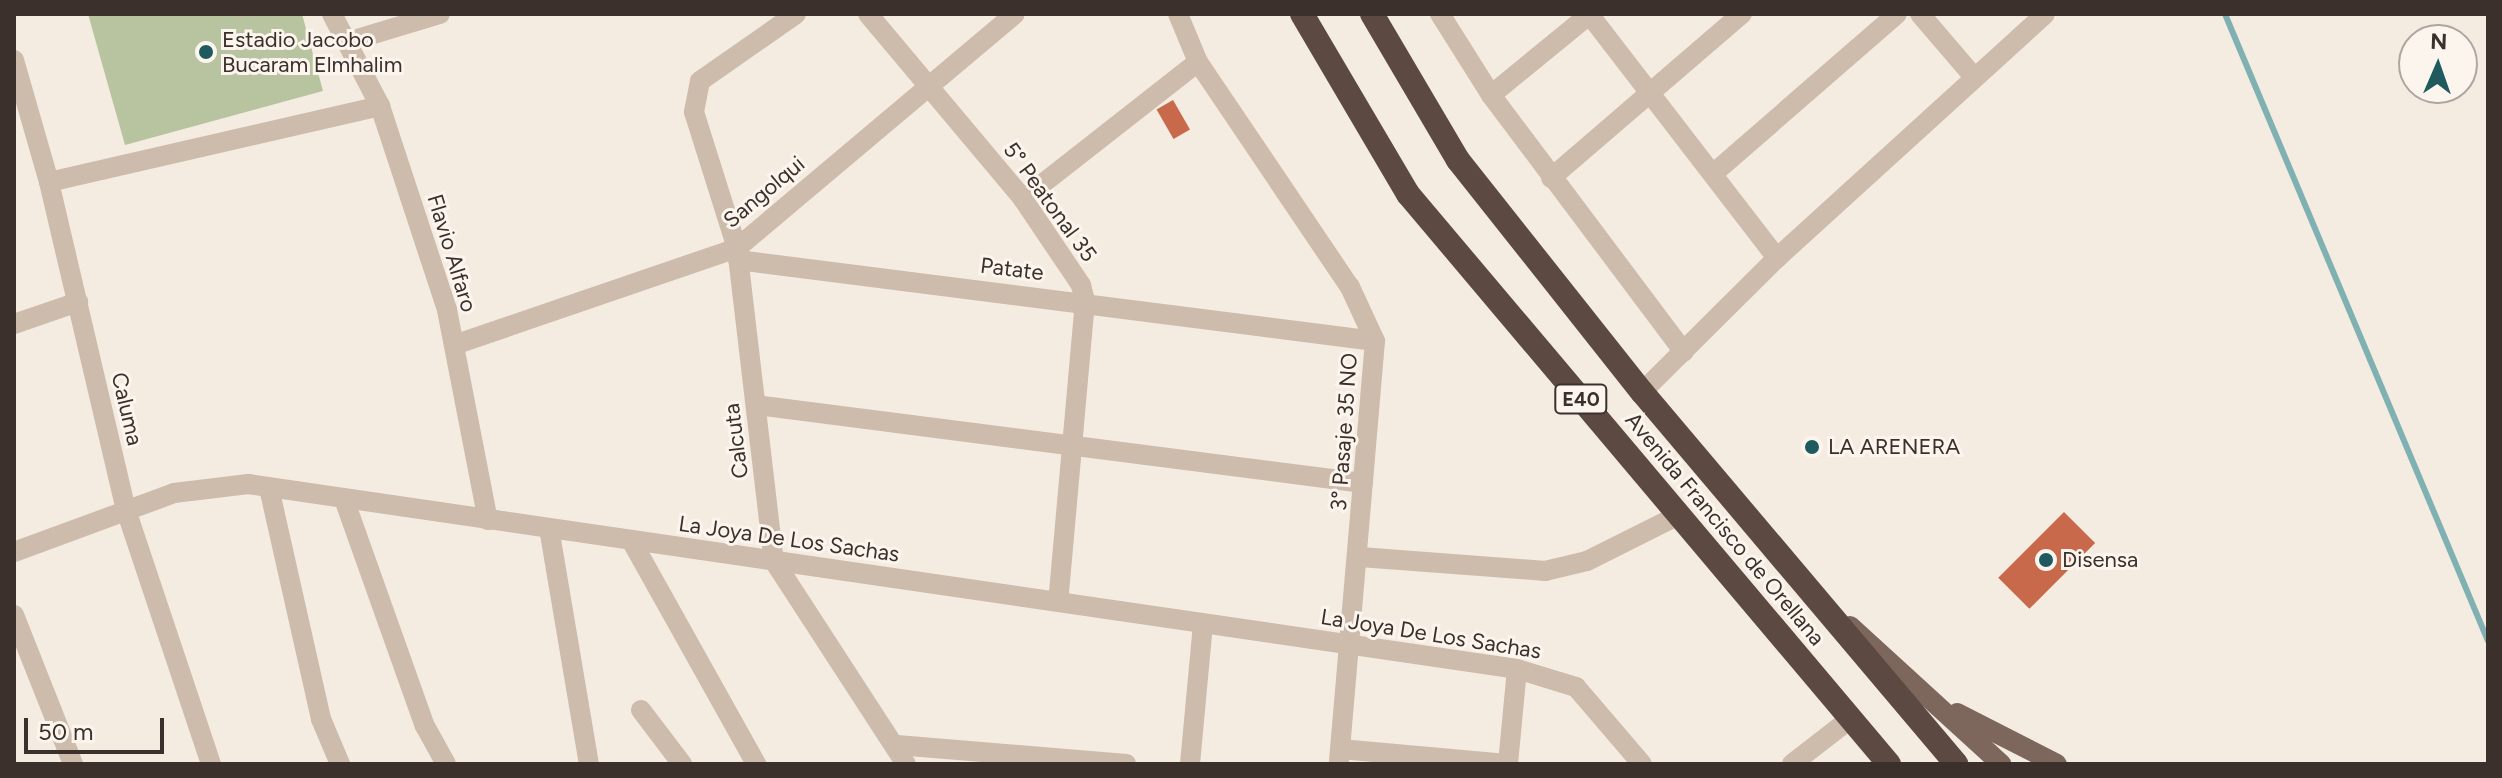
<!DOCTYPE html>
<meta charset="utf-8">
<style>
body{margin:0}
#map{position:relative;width:2502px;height:778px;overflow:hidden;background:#f4ebe1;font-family:Figtree,sans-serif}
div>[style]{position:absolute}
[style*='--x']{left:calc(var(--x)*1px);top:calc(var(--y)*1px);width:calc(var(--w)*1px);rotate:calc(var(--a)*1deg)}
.green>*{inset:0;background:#b8c4a0}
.stream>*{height:6px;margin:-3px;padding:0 3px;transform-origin:3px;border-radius:3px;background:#7fb0b2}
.building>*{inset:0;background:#c8694b;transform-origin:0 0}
.minor>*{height:20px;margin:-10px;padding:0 10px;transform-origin:10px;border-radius:10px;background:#cdbbac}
.major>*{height:20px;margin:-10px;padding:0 10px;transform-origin:10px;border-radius:10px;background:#7d675c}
.highway>*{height:24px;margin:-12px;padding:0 12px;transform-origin:12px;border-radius:12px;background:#5c4a42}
.dots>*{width:22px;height:22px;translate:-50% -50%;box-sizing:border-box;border:4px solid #fbf5ee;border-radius:50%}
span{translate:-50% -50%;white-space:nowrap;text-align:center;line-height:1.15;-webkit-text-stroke:6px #fbf5ee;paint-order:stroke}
.shield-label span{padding:2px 6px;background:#fbf5ee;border:2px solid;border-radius:6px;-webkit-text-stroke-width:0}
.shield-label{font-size:20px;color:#3b302b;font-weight:700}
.poi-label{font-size:22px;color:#3b302b}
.left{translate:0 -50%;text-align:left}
.street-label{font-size:22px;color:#3b302b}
.frame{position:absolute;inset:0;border:16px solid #3b302b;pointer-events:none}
.north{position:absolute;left:2398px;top:24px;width:80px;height:80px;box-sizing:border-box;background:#fbf5ee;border:2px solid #aea6a0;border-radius:50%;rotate:2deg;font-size:22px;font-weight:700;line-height:32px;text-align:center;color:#3b302b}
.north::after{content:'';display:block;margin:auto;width:28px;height:36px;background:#1f5a5e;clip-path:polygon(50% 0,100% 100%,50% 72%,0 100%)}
.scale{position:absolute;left:24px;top:718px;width:140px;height:36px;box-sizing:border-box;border:4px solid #3b302b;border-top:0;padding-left:10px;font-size:24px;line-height:28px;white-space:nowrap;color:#3b302b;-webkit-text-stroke:6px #fbf5ee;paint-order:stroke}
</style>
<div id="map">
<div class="green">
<i style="clip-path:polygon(88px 14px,302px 14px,323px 91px,125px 145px)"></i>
</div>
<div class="stream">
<i style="--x:2225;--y:14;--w:680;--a:67.24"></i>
</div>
<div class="building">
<i style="left:1173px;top:100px;width:34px;height:19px;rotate:60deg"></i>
<i style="left:2064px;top:512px;width:44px;height:93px;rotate:45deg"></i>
</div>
<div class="minor">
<i style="--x:332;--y:14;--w:104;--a:62.4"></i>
<i style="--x:380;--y:106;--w:215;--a:71.8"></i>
<i style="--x:447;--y:310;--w:214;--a:79"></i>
<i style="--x:796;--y:14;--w:117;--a:145.1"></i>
<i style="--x:700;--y:81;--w:32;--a:101"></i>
<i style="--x:694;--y:112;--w:143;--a:72.5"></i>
<i style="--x:737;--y:248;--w:315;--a:83.3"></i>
<i style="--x:774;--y:561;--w:242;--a:57"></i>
<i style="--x:868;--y:14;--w:241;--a:50"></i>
<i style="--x:1023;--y:199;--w:104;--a:56"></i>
<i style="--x:1081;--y:285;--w:16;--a:76"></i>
<i style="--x:1085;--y:301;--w:302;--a:95.1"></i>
<i style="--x:1178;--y:14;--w:52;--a:67.4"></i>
<i style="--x:1198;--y:62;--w:272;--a:56"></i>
<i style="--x:1350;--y:287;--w:60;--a:65.2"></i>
<i style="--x:1375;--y:341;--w:425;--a:94.9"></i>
<i style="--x:1440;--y:14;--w:96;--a:57.8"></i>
<i style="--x:1491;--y:95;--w:321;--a:53.1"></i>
<i style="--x:1589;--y:14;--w:308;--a:52.4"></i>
<i style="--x:1920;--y:14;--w:83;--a:49.4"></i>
<i style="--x:347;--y:42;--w:97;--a:-16.8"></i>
<i style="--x:14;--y:60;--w:127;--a:74"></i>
<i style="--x:49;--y:182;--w:337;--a:76.8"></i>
<i style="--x:126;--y:510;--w:268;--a:71.5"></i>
<i style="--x:1491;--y:95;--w:128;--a:-39.3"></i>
<i style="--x:1714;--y:173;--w:242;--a:-41"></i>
<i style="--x:1551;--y:178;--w:252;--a:-40.7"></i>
<i style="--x:49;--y:182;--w:340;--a:-12.9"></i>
<i style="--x:1023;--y:199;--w:222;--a:-38.1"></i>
<i style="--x:738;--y:260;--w:642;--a:7.25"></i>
<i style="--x:14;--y:324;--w:68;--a:-19"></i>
<i style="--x:454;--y:345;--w:299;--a:-18.9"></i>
<i style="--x:737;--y:248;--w:363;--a:-40.1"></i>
<i style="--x:1642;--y:392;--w:190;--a:-44.8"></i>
<i style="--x:1777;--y:258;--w:362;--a:-42.3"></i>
<i style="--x:756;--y:405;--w:612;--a:7.32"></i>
<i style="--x:269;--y:488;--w:237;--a:77.3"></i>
<i style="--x:321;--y:719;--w:49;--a:67.1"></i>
<i style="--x:344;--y:499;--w:241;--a:70.4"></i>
<i style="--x:425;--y:726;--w:43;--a:61.1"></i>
<i style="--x:549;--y:528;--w:239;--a:80.4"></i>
<i style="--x:631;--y:540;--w:257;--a:60.8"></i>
<i style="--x:14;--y:552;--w:171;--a:-20.2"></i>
<i style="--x:174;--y:493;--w:75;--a:-6.9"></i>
<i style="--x:248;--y:484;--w:1282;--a:8.29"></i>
<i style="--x:1517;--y:669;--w:62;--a:17"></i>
<i style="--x:1576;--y:687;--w:101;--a:49.4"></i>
<i style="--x:1360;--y:557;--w:186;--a:4.3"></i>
<i style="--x:1545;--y:571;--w:43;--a:-13.4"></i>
<i style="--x:1587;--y:561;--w:103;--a:-26.6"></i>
<i style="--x:14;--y:615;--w:160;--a:68.4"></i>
<i style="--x:641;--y:710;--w:68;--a:52.8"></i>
<i style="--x:897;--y:745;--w:230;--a:4.7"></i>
<i style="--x:1340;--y:749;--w:168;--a:5.1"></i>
<i style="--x:1190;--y:764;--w:141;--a:-84.7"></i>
<i style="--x:1508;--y:764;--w:95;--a:-84.6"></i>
<i style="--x:1792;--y:764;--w:73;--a:-37.8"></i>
</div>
<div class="major">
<i style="--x:1850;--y:626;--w:205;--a:42.4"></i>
<i style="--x:1957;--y:713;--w:112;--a:27"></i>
</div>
<div class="highway">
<i style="--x:1302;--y:14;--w:209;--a:59.5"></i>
<i style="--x:1408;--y:194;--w:746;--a:49.84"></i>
<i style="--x:1372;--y:14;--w:169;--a:59.5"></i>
<i style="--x:1458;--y:160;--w:296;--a:51.6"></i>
<i style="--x:1642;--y:392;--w:487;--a:49.8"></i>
</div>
<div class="dots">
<i style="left:206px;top:52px;background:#1f5a5e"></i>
<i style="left:1812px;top:447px;background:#1f5a5e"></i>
<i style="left:2046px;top:560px;background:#1f5a5e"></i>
</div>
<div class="shield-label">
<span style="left:1581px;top:399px">E40</span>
</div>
<div class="poi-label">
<span class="left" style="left:222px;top:52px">Estadio Jacobo<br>Bucaram Elmhalim</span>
<span class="left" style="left:1828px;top:447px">LA ARENERA</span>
<span class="left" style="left:2062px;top:560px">Disensa</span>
</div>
<div class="street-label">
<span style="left:764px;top:192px;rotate:-40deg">Sangolqui</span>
<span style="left:1050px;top:202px;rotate:54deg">5° Peatonal 35</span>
<span style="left:452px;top:253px;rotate:73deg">Flavio Alfaro</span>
<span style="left:1012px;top:269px;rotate:7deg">Patate</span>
<span style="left:127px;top:409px;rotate:77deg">Caluma</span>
<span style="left:1344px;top:432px;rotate:-86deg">3° Pasaje 35 NO</span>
<span style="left:736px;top:441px;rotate:-97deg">Calcuta</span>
<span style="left:1725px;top:529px;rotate:50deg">Avenida Francisco de Orellana</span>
<span style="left:789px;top:539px;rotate:8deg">La Joya De Los Sachas</span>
<span style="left:1431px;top:634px;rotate:9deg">La Joya De Los Sachas</span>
</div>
<div class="frame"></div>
<div class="north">N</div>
<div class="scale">50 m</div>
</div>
